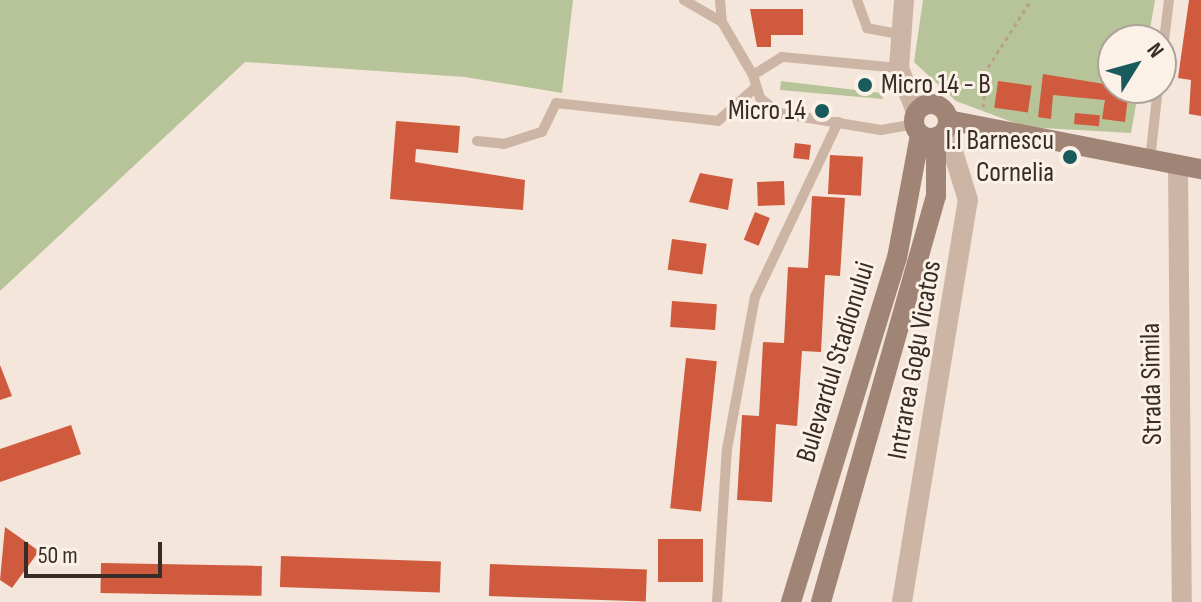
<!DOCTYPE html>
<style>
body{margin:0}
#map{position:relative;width:1201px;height:602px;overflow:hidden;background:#f4e6da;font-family:"Sofia Sans Condensed",sans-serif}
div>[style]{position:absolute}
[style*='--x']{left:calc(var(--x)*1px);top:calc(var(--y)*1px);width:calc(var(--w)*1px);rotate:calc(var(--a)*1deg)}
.green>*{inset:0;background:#b7c499}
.building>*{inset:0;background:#cf5a3d;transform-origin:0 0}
.path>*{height:3px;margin-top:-1.5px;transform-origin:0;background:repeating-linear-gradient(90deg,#b89f8f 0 4px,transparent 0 8px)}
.service>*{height:10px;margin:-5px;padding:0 5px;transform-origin:5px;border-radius:5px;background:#cdb5a5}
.minor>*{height:20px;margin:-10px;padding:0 10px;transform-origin:10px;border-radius:10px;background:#cdb5a5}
.tertiary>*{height:20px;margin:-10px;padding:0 10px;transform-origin:10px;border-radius:10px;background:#cdb5a5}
.secondary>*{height:20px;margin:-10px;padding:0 10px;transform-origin:10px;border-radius:10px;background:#a08476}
.secondary>.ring{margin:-10px;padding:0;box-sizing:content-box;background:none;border:20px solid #a08476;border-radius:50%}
.dots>*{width:22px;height:22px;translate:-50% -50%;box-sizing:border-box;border:4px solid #fbf1e7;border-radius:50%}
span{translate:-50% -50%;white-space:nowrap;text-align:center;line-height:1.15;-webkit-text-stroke:6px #fbf1e7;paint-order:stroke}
.poi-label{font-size:28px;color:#382c27}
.left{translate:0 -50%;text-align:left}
.right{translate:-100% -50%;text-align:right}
.street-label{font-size:28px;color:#382c27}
.north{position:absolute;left:1097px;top:24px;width:80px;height:80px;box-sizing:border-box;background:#fbf1e7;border:2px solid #ada29a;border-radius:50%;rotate:53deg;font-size:22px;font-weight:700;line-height:32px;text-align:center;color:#382c27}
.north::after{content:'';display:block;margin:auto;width:28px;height:36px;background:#195b5c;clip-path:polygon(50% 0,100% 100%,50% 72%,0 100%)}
.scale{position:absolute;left:24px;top:542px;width:138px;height:36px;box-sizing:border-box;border:4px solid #382c27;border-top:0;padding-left:10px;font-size:24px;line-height:28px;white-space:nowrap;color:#382c27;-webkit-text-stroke:6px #fbf1e7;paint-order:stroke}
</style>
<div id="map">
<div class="green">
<i style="clip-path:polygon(0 0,573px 0,562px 93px,465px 77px,245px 62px,0 291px)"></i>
<i style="clip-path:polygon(923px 0,1155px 0,1148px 40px,1113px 40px,1113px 88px,1139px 88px,1131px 133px,1025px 127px,956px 101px,914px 62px)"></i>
<i style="clip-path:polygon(781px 81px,881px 93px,883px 99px,780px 90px)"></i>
</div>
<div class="building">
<i style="clip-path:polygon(1189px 0,1201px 0,1201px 116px,1189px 114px,1191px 80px,1178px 78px)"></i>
<i style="clip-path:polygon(750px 9px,803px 9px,803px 35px,771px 35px,771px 47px,757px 47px)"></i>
<i style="clip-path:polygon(1043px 74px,1129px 88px,1125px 122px,1102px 119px,1105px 100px,1053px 95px,1051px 119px,1038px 117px)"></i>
<i style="left:998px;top:81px;width:34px;height:27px;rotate:8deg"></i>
<i style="left:1075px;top:113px;width:25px;height:11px;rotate:5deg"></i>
<i style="clip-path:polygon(396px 121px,460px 126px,458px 153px,416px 149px,415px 162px,525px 180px,523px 210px,390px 199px)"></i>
<i style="left:795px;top:143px;width:16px;height:15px;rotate:7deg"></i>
<i style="left:830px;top:155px;width:33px;height:39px;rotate:3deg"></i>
<i style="clip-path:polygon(700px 173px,733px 179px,728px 210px,689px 202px)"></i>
<i style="left:784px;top:181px;width:24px;height:27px;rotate:88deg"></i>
<i style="clip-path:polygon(812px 196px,845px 198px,840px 276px,825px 275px,821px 352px,802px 351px,797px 426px,776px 424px,772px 502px,737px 500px,742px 415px,759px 416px,763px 342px,784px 343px,788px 267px,808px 268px)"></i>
<i style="left:755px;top:212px;width:16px;height:30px;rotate:22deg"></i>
<i style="left:672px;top:239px;width:35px;height:31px;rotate:8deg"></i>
<i style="left:672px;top:301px;width:45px;height:26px;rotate:4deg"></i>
<i style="left:686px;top:358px;width:31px;height:151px;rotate:6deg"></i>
<i style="clip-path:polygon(0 365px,12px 396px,0 400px)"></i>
<i style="clip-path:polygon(71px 425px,81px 454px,0 482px,0 449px)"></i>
<i style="clip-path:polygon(5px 527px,39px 551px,12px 588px,0 580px)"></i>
<i style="left:658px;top:539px;width:45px;height:43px"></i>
<i style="left:281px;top:556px;width:160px;height:31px;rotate:2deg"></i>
<i style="left:101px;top:563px;width:161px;height:30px;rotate:1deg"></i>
<i style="left:490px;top:564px;width:157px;height:32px;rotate:2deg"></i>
</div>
<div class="path">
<i style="--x:983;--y:107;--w:40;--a:-82.9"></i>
<i style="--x:988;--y:67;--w:80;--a:-57.3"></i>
</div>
<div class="service">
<i style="--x:684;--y:0;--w:44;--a:30.1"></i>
<i style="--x:720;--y:0;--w:22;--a:85"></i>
<i style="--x:722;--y:22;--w:61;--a:59.7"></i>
<i style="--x:857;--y:0;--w:30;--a:70"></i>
<i style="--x:867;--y:28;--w:32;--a:11"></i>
<i style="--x:1161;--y:65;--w:65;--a:-83"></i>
<i style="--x:899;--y:68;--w:118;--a:-174.6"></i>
<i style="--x:782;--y:57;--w:34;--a:148"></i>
<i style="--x:753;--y:75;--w:24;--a:73"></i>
<i style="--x:760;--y:98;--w:24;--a:38"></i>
<i style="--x:779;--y:113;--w:103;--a:9.5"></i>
<i style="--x:881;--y:130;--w:34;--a:-10"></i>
<i style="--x:477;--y:141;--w:27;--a:6"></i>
<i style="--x:504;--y:144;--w:40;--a:-18"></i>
<i style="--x:542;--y:132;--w:32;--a:-64"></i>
<i style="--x:556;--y:103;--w:163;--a:6.3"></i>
<i style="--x:718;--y:121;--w:51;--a:-41.8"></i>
<i style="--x:1150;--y:160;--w:72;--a:-83.7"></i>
<i style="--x:717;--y:602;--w:153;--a:-86.3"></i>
<i style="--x:727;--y:449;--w:155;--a:-79.6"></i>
<i style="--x:755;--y:297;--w:194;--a:-64.6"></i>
</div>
<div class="minor">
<i style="--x:1178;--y:166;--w:436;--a:89.5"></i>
<i style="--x:902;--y:602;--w:407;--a:-80.7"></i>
<i style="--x:968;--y:200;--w:74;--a:-107.2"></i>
</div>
<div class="tertiary">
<i style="--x:904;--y:0;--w:68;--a:94.2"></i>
<i style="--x:899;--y:68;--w:47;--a:68.9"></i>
</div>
<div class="secondary">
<i class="ring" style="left:914px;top:104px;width:14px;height:14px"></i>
<i style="--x:948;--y:120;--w:258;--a:11"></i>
<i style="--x:791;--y:602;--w:360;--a:-72.9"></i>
<i style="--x:897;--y:258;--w:125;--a:-79.4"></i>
<i style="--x:821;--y:602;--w:422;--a:-74.2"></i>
<i style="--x:936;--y:196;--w:59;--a:-90"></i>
</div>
<div class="dots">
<i style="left:865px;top:85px;background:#195b5c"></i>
<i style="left:822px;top:111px;background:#195b5c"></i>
<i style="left:1070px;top:157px;background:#195b5c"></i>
</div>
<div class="poi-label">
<span class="left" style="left:881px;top:85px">Micro 14 - B</span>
<span class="right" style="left:806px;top:111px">Micro 14</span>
<span class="right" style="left:1054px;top:157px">I.I Barnescu<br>Cornelia</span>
</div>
<div class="street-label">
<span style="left:915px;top:360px;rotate:-80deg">Intrarea Gogu Vicatos</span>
<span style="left:836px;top:362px;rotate:-73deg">Bulevardul Stadionului</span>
<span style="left:1152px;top:384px;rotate:-91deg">Strada Simila</span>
</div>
<div class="north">N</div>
<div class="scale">50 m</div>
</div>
